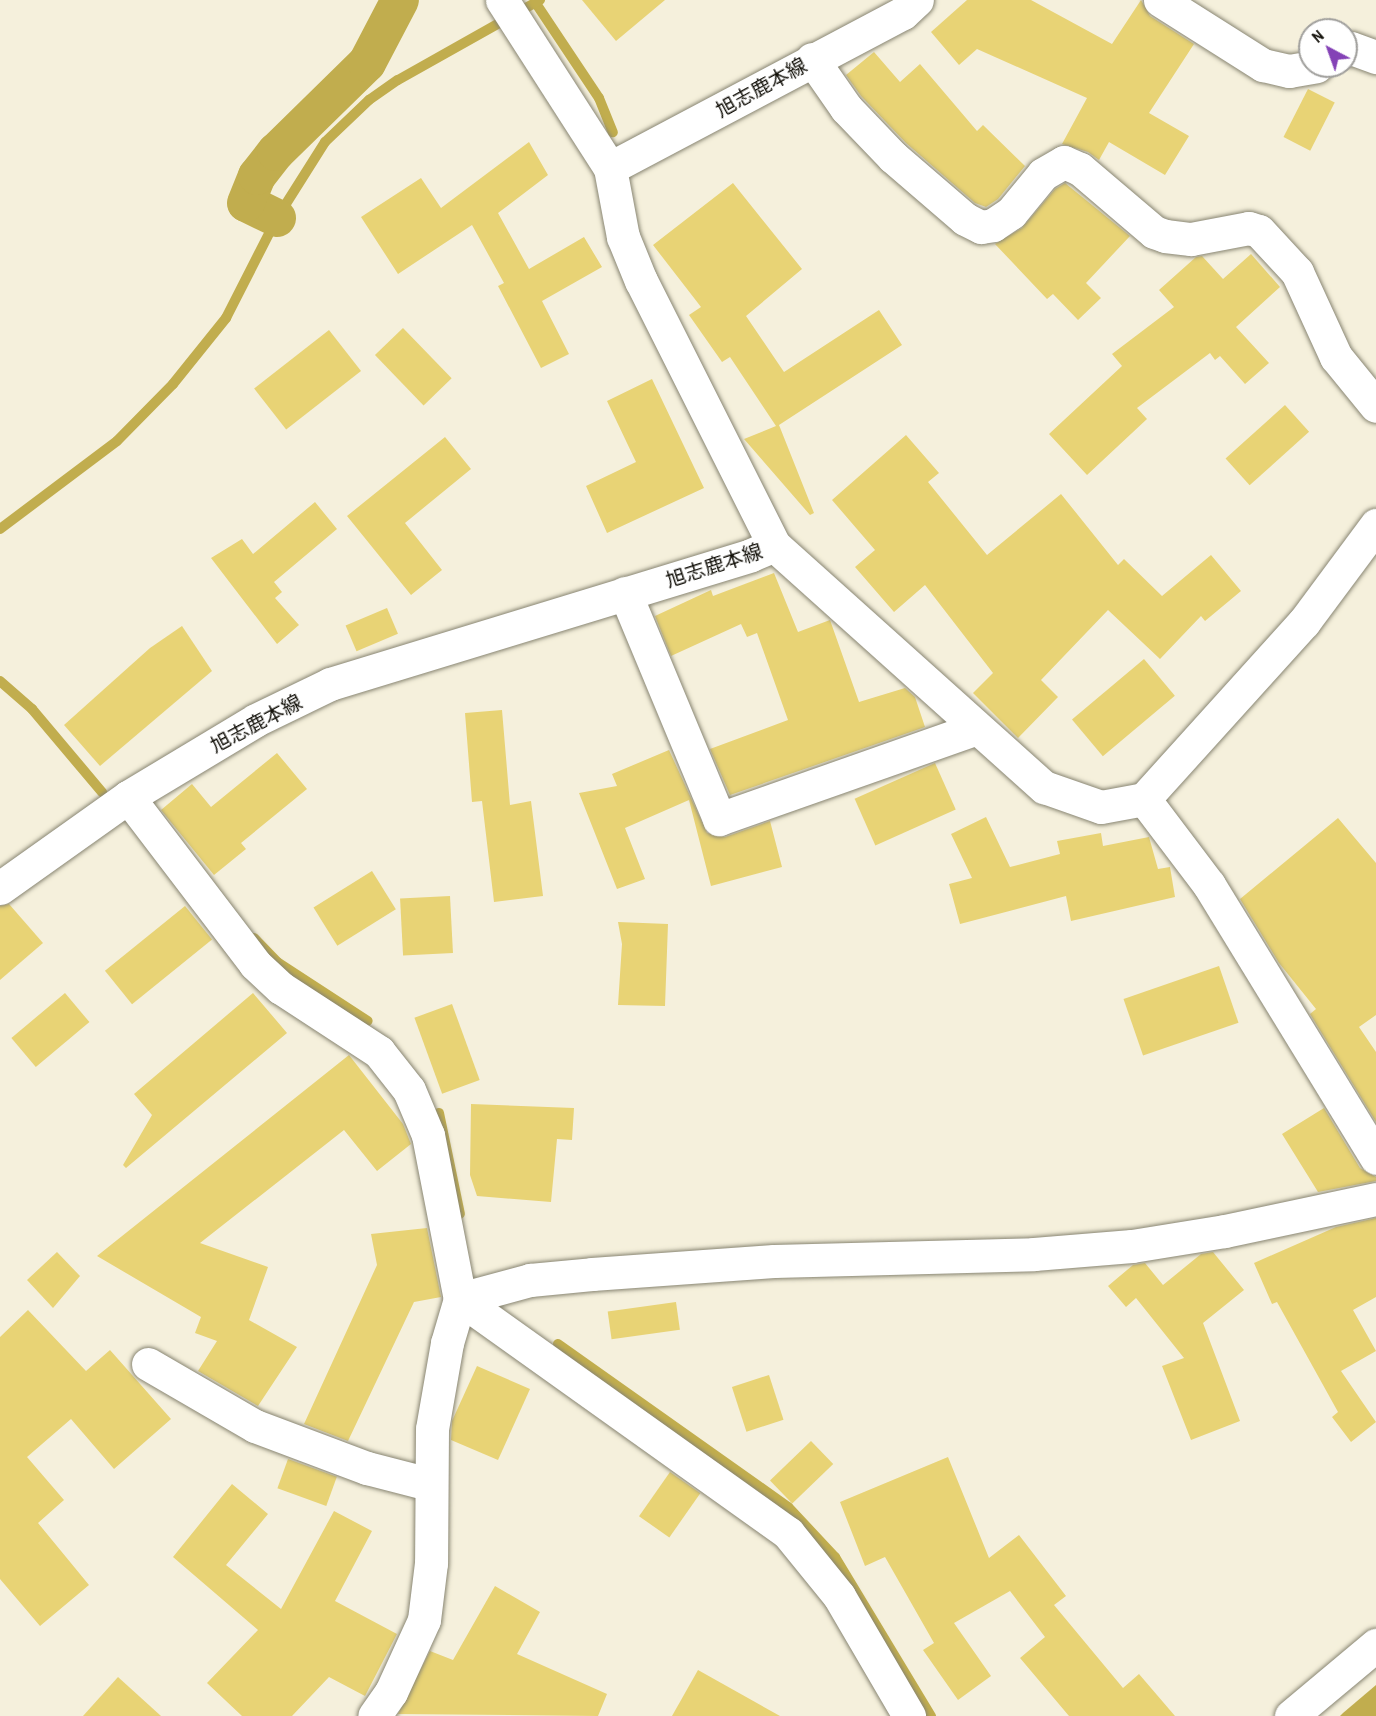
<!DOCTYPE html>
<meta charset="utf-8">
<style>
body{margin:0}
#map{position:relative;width:1376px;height:1716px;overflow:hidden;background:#f5f0dc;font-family:"Archivo Narrow","Noto Sans JP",sans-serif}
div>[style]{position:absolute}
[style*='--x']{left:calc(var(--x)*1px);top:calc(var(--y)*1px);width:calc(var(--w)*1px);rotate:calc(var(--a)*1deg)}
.water>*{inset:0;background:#c1ad4e}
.stream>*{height:10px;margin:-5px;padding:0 5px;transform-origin:5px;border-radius:5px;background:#c1ad4e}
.canal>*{height:38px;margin:-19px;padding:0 19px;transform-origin:19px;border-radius:19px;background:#c1ad4e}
.building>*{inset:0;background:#e8d375;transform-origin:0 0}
.roads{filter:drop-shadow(0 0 2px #888572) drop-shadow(0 0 2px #888572)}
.minor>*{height:33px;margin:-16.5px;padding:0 16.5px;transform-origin:16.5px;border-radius:16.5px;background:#fff}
.major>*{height:33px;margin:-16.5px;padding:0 16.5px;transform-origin:16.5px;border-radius:16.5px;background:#fff}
span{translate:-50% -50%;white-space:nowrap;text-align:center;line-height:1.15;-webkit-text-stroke:6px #fff;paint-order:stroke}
.street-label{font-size:20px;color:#110f08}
.north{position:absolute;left:1298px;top:18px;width:60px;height:60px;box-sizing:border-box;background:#fff;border:2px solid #a09f9c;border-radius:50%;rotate:319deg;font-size:16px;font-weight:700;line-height:24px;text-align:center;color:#110f08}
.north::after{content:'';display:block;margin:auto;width:21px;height:27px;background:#8442b6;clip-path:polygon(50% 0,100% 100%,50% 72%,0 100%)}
</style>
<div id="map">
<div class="water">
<i style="clip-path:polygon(1376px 1685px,1376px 1716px,1340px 1716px,1343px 1713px)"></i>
</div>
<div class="stream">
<i style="--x:535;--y:2;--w:115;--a:56.3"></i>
<i style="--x:599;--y:98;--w:37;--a:68"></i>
<i style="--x:0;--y:529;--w:146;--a:-36.9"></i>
<i style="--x:117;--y:441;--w:80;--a:-45.5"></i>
<i style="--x:173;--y:384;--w:85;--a:-51.2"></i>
<i style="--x:226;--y:318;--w:112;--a:-63"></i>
<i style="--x:277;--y:218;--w:90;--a:-57.7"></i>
<i style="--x:325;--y:142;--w:61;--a:-43.7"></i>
<i style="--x:369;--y:100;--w:35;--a:-35"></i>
<i style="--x:398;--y:80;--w:163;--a:-29.4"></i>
<i style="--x:0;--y:681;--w:43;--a:41.2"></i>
<i style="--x:32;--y:709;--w:109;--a:49.9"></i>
<i style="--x:254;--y:938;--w:33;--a:46"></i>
<i style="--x:277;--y:962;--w:108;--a:33"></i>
<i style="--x:439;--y:1113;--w:103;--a:78.3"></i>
<i style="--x:558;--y:1344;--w:282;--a:35.3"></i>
<i style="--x:788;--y:1507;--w:69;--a:46.8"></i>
<i style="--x:835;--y:1557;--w:186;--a:58.9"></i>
</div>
<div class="canal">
<i style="--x:277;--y:218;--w:34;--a:-154"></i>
<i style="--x:246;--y:203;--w:29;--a:-68"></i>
<i style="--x:257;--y:176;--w:31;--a:-52"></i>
<i style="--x:276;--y:152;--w:127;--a:-44.4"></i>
<i style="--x:367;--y:63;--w:71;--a:-62.4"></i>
</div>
<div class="building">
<i style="clip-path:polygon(582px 0,665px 0,616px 41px)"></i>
<i style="clip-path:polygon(967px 0,1031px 0,1112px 44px,1141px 0,1150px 16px,1194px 44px,1149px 113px,1189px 136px,1165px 175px,1109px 142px,1099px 160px,1088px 152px,1062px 144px,1087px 98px,977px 49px,959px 65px,931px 32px)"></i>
<i style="clip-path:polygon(874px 52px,900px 82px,920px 64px,977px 131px,983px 125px,1025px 166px,998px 199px,986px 207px,975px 203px,906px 143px,861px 96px,846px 75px)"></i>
<i style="left:1308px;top:89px;width:30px;height:54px;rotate:27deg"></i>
<i style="clip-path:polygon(529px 142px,548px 175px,498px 213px,529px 269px,584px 237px,602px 267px,542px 301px,569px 354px,541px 368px,498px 286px,504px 283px,472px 225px,398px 274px,361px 217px,421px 178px,441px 208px)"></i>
<i style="clip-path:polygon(733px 183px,802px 269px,746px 316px,784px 372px,879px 310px,902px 345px,779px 425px,814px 513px,810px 515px,744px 439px,776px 426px,730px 357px,722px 362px,689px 315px,701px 307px,653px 245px)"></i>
<i style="clip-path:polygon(1065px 183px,1130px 236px,1086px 283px,1101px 298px,1078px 320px,1053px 294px,1047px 299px,995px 244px,1022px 228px,1055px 189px)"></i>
<i style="clip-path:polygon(1251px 254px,1280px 287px,1236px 327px,1269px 363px,1245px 384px,1220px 356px,1215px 360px,1210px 353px,1137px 408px,1147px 419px,1087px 475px,1049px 434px,1122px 366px,1112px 354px,1174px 307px,1159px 290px,1196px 257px,1202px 256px,1223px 279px)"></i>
<i style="left:403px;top:328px;width:70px;height:39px;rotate:46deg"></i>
<i style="left:329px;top:330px;width:52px;height:95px;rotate:52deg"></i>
<i style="clip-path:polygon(652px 379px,704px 488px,607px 533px,586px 486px,636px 462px,607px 401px)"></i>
<i style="left:1285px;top:405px;width:36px;height:80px;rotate:48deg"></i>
<i style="clip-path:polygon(906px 435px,939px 473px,928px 482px,987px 555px,1061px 494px,1118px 565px,1124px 559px,1162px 596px,1211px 555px,1241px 591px,1205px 621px,1201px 616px,1160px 659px,1108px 610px,1041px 680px,1058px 697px,1018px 738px,973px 693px,993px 673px,925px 585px,894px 612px,855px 567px,875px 550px,832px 500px)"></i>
<i style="clip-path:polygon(445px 437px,471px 469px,405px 523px,442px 570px,411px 595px,347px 516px)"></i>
<i style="clip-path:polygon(315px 502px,337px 529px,274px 582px,282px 592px,275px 598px,299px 625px,277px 644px,211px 558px,242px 539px,253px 554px)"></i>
<i style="clip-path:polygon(774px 573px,798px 632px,830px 620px,859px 702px,905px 688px,915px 697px,925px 727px,730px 795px,710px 749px,788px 720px,757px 633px,747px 637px,741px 624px,671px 656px,655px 616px,711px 590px,713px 596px)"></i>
<i style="left:387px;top:608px;width:28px;height:45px;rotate:67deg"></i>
<i style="clip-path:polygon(182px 626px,212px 671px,100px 766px,64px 725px,150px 648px)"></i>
<i style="left:1144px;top:659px;width:48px;height:94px;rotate:50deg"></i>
<i style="clip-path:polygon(502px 710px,510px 805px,531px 801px,543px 896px,494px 902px,482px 801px,472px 802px,465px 713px)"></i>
<i style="clip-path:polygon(669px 750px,707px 833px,725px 837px,770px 821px,782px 867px,711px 886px,689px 800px,625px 828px,645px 879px,617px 889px,579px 793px,617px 786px,612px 774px)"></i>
<i style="clip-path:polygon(277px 753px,307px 789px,241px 843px,246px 849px,214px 875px,161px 810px,192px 784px,211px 807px)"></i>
<i style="left:935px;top:763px;width:51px;height:88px;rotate:66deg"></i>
<i style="clip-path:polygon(986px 817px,1010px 867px,1060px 854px,1057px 841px,1101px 833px,1103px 846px,1149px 837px,1158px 869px,1170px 867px,1175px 897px,1071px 921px,1066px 896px,960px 924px,949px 884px,972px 878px,951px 834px)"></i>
<i style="clip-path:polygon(1338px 818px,1376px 863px,1376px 1015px,1359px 1027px,1376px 1052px,1376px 1122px,1310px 1014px,1316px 1009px,1279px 963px,1240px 899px)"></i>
<i style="left:372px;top:871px;width:45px;height:69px;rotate:58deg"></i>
<i style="left:450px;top:896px;width:57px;height:50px;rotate:87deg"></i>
<i style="clip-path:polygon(9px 904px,43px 943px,0 980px,0 906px)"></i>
<i style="left:185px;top:906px;width:43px;height:103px;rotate:51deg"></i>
<i style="clip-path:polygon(618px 922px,668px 924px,665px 1006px,618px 1005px,622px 944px)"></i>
<i style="left:1219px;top:966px;width:60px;height:101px;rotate:71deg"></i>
<i style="left:65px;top:993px;width:38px;height:70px;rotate:50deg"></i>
<i style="clip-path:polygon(253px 993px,287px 1033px,126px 1168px,123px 1165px,152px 1115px,134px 1094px)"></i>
<i style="left:452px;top:1004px;width:81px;height:40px;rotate:70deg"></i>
<i style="clip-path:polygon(349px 1055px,403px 1124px,411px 1144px,377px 1171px,344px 1130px,200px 1243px,268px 1267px,249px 1320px,297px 1347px,258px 1406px,198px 1371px,217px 1341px,195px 1333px,201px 1317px,97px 1256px)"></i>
<i style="clip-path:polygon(471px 1104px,574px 1108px,572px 1140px,557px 1139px,551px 1202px,477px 1196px,470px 1175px)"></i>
<i style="clip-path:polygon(1324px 1108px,1360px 1168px,1376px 1177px,1376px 1181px,1318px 1192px,1282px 1134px)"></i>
<i style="clip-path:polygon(1376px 1218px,1376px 1297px,1353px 1310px,1376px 1351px,1341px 1371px,1376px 1422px,1351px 1442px,1332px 1417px,1338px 1412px,1277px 1302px,1272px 1304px,1254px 1263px,1336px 1227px)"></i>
<i style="clip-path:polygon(427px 1228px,441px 1297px,414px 1302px,348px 1441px,304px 1424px,377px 1265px,371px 1234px)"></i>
<i style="clip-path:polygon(57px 1252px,80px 1276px,53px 1308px,27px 1280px)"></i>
<i style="clip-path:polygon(1213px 1252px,1244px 1290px,1203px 1323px,1240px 1421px,1191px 1440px,1162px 1366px,1184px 1358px,1136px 1298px,1126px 1307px,1108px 1286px,1133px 1265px,1145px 1263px,1163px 1285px,1201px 1254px)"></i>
<i style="left:676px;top:1302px;width:28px;height:69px;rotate:82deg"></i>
<i style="clip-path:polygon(28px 1310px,86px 1371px,110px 1350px,171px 1419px,114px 1469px,71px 1419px,27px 1457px,64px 1500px,38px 1523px,89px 1585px,40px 1626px,0 1579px,0 1337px)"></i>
<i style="clip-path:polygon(477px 1366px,530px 1389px,498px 1460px,451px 1440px,452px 1421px)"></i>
<i style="left:769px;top:1375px;width:47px;height:39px;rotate:72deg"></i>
<i style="left:811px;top:1441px;width:32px;height:57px;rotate:46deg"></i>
<i style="clip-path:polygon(948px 1457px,989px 1558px,1019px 1535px,1066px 1596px,1054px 1605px,1123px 1688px,1139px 1674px,1175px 1716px,1069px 1716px,1020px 1658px,1045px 1637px,1010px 1591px,954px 1623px,991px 1676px,958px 1700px,923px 1650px,934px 1643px,885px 1557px,865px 1566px,840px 1502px)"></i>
<i style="left:288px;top:1459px;width:52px;height:31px;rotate:20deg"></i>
<i style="left:670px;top:1472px;width:37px;height:54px;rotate:35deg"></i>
<i style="clip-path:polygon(232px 1484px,268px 1514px,226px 1565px,281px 1609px,334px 1511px,372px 1531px,335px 1601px,397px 1634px,365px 1696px,329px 1677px,292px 1716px,242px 1716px,207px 1683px,258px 1630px,173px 1557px)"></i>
<i style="clip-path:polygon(495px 1586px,540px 1612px,517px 1654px,607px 1694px,598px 1716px,398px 1714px,430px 1651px,453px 1660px)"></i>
<i style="clip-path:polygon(698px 1670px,780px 1716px,672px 1716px)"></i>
<i style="clip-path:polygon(118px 1677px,161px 1716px,83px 1716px)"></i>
</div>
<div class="roads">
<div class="minor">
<i style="--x:502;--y:0;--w:200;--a:57.3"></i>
<i style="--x:1160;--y:0;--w:122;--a:32.3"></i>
<i style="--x:1263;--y:65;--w:27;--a:13"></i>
<i style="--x:1289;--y:71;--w:28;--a:-10"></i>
<i style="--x:1346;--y:50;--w:5;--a:-22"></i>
<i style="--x:1351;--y:48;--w:27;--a:20"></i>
<i style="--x:812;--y:59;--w:60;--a:55.2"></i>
<i style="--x:846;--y:108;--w:68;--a:46.2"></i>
<i style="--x:893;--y:157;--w:95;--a:40.7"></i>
<i style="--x:965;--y:219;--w:18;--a:27"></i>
<i style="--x:981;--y:227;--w:12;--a:-9"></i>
<i style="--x:993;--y:225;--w:22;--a:-34"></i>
<i style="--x:1011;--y:213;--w:50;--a:-50.6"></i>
<i style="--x:1043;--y:174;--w:24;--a:-30"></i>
<i style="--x:1064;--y:162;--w:17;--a:24"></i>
<i style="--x:1080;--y:169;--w:97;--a:40.4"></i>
<i style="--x:1154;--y:232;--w:12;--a:20"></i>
<i style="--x:1165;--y:236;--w:26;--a:7"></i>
<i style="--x:1191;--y:239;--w:59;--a:-10.7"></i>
<i style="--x:1249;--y:228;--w:10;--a:17"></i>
<i style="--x:1259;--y:231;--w:56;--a:47.2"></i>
<i style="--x:1297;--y:272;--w:94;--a:65.4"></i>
<i style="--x:1336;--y:357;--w:63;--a:50.8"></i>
<i style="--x:774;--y:545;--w:363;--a:41.9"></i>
<i style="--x:1044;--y:787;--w:60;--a:19.3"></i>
<i style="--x:1101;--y:807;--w:44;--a:-10.5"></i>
<i style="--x:1144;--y:799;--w:239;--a:-47.9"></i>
<i style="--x:1304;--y:622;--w:121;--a:-53.4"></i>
<i style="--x:625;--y:593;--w:245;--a:67.4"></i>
<i style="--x:719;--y:819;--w:271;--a:-19.4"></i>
<i style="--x:128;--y:797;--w:210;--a:52.7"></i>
<i style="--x:255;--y:964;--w:35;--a:43"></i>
<i style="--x:281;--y:988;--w:117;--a:33.1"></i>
<i style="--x:379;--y:1052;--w:48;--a:51.7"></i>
<i style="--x:409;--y:1090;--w:49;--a:67.1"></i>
<i style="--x:428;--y:1135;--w:167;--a:79"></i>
<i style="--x:460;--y:1299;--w:46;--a:106.5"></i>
<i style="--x:447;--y:1343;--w:87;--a:99.9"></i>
<i style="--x:432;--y:1429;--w:134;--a:90.4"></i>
<i style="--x:431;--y:1563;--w:57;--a:97"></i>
<i style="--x:424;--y:1620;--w:79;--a:114.6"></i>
<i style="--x:391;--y:1692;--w:29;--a:125"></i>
<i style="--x:1144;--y:799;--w:108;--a:52.9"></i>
<i style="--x:1209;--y:885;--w:320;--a:58.5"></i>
<i style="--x:460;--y:1299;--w:73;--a:-15.2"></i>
<i style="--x:530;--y:1280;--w:62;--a:-5.5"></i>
<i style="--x:592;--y:1274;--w:182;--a:-4.1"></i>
<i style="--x:774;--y:1261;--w:260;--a:-1.5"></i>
<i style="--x:1034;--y:1254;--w:98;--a:-4.7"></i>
<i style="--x:1132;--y:1246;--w:94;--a:-9.2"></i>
<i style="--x:1225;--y:1231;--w:154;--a:-12"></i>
<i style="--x:460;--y:1299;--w:403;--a:35.5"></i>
<i style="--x:788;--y:1533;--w:81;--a:51"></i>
<i style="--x:839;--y:1596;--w:139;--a:59.7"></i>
<i style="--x:148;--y:1364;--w:124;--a:30.1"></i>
<i style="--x:255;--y:1426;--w:120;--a:20.6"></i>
<i style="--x:367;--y:1468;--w:64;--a:14.5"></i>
<i style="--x:1291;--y:1716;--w:111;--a:-39.9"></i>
</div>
<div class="major">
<i style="--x:0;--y:888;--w:157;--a:-35.4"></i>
<i style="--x:128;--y:797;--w:149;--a:-31"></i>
<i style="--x:256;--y:720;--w:82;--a:-25.9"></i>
<i style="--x:330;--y:684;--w:440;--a:-17"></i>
<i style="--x:751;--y:555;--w:25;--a:-23"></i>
<i style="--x:774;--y:545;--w:296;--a:-116.7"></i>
<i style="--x:641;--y:281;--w:48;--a:-112.2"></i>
<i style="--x:623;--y:237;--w:70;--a:-100.7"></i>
<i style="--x:610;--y:168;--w:331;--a:-27.9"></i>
<i style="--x:903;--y:13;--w:19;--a:-43"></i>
</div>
</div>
<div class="street-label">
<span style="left:761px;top:87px;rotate:-29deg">旭志鹿本線</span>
<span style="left:714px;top:565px;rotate:-18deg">旭志鹿本線</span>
<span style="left:256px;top:723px;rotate:-28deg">旭志鹿本線</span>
</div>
<div class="north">N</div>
</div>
